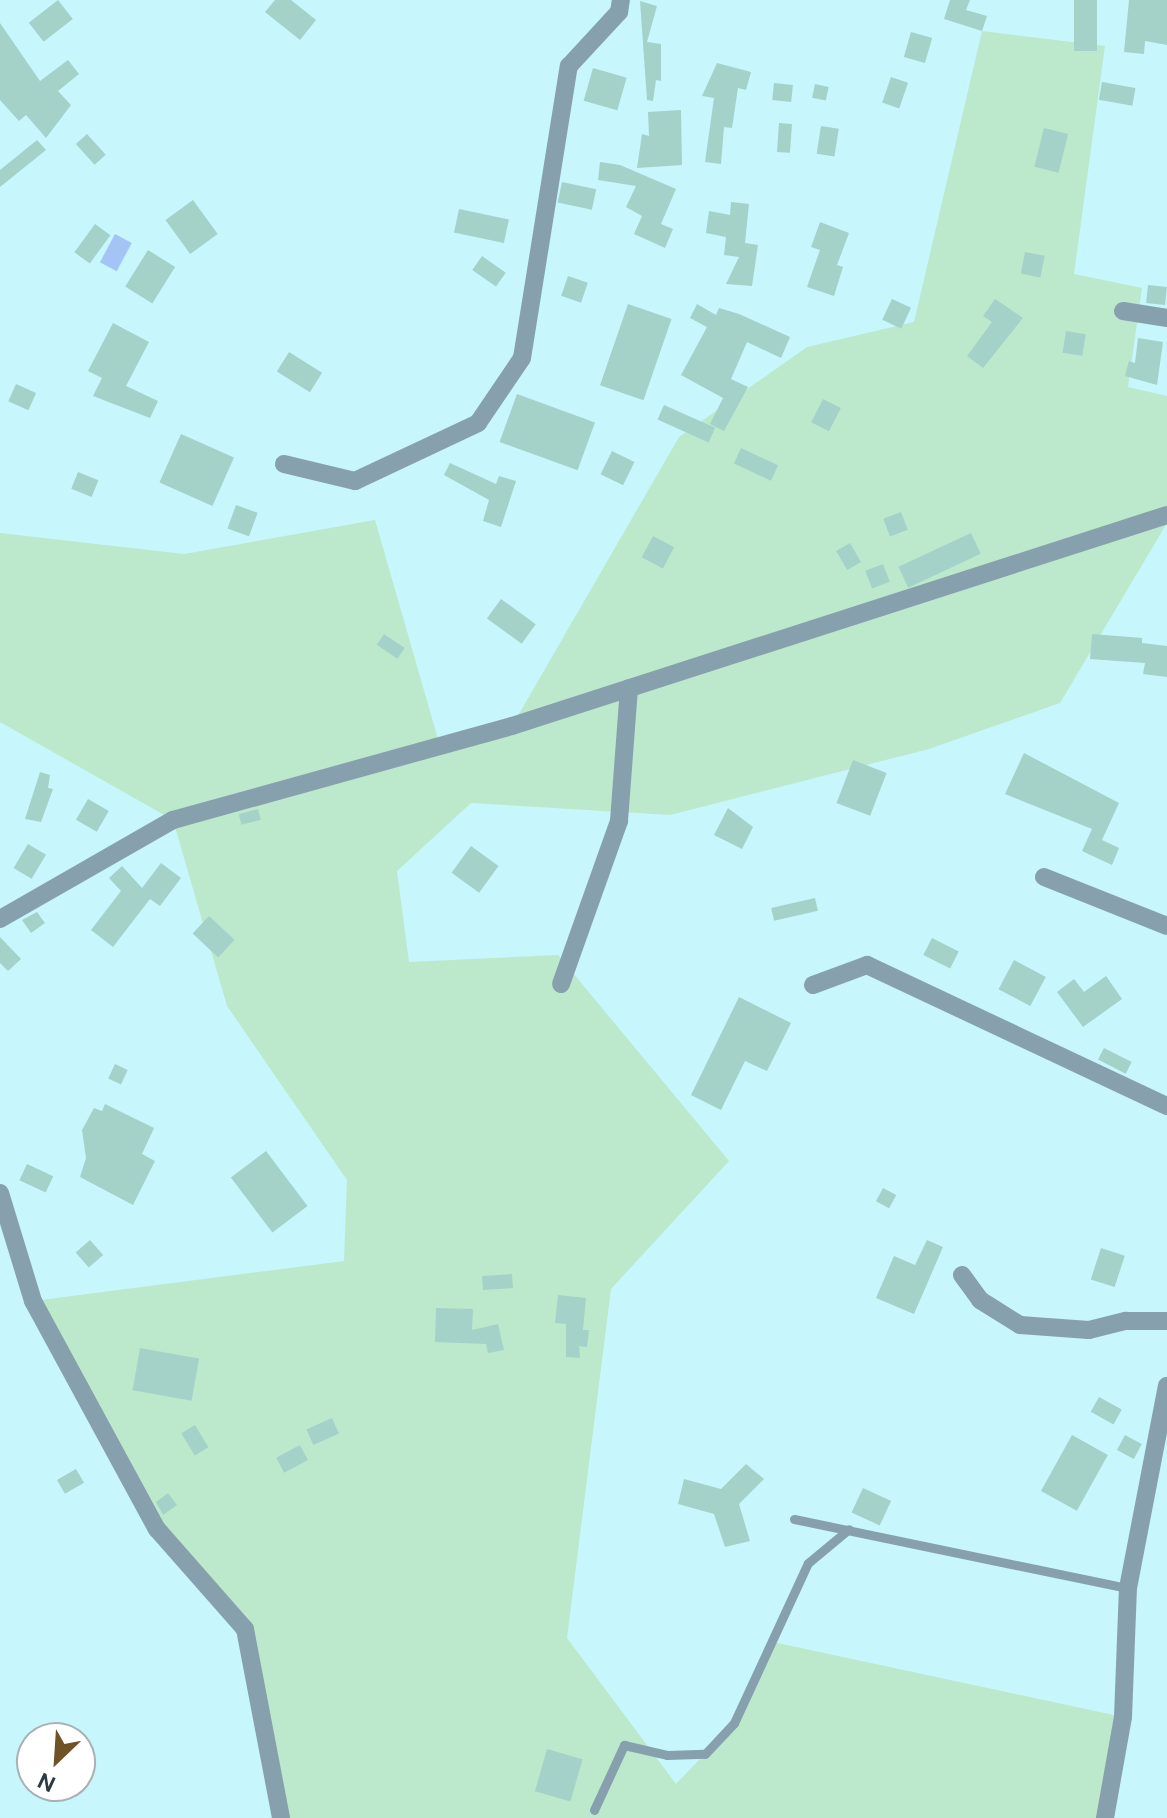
<!DOCTYPE html>
<style>
body{margin:0}
#map{position:relative;width:1167px;height:1818px;overflow:hidden;background:#c7f6fd;font-family:"DM Sans",sans-serif}
div>[style]{position:absolute}
[style*='--x']{left:calc(var(--x)*1px);top:calc(var(--y)*1px);width:calc(var(--w)*1px);rotate:calc(var(--a)*1deg)}
.green>*{inset:0;background:#bce9cc}
.water>*{inset:0;background:#a5c4f6;transform-origin:0 0}
.building>*{inset:0;background:#a4d2c9;transform-origin:0 0}
.service>*{height:9px;margin:-4.5px;padding:0 4.5px;transform-origin:4.5px;border-radius:4.5px;background:#87a0ae}
.minor>*{height:18px;margin:-9px;padding:0 9px;transform-origin:9px;border-radius:9px;background:#87a0ae}
span{translate:-50% -50%;white-space:nowrap;text-align:center;line-height:1.15;-webkit-text-stroke:6px #fff;paint-order:stroke}
.north{position:absolute;left:16px;top:1722px;width:80px;height:80px;box-sizing:border-box;background:#fff;border:2px solid #a9b1b2;border-radius:50%;rotate:205deg;font-size:22px;font-weight:700;line-height:32px;text-align:center;color:#293c3f}
.north::after{content:'';display:block;margin:auto;width:28px;height:36px;background:#6d5325;clip-path:polygon(50% 0,100% 100%,50% 72%,0 100%)}
</style>
<div id="map">
<div class="green">
<i style="clip-path:polygon(982px 31px,1105px 46px,1074px 274px,1142px 288px,1128px 387px,1167px 396px,1167px 523px,1060px 703px,929px 749px,670px 815px,471px 803px,397px 871px,409px 962px,558px 955px,729px 1161px,611px 1289px,567px 1638px,676px 1784px,743px 1714px,773px 1642px,1123px 1717px,1105px 1818px,281px 1818px,245px 1629px,157px 1529px,33px 1301px,344px 1261px,347px 1180px,227px 1006px,173px 820px,0 722px,0 533px,184px 554px,375px 520px,440px 746px,512px 726px,679px 437px,807px 347px,914px 322px)"></i>
</div>
<div class="water">
<i style="left:115px;top:234px;width:19px;height:32px;rotate:28deg"></i>
</div>
<div class="building">
<i style="left:58px;top:0;width:24px;height:37px;rotate:52deg"></i>
<i style="clip-path:polygon(275px 0,291px 0,316px 20px,300px 40px,265px 12px)"></i>
<i style="clip-path:polygon(950px 0,970px 0,966px 10px,987px 16px,982px 31px,944px 19px)"></i>
<i style="left:1074px;top:0;width:23px;height:51px"></i>
<i style="clip-path:polygon(1129px 0,1167px 0,1167px 45px,1145px 41px,1144px 54px,1124px 52px)"></i>
<i style="clip-path:polygon(640px 1px,657px 6px,647px 42px,661px 44px,661px 81px,656px 80px,653px 101px,647px 100px)"></i>
<i style="clip-path:polygon(0 23px,40px 81px,68px 60px,79px 74px,58px 91px,71px 105px,46px 138px,26px 115px,19px 121px,0 100px)"></i>
<i style="left:911px;top:32px;width:22px;height:26px;rotate:16deg"></i>
<i style="clip-path:polygon(717px 63px,751px 72px,746px 90px,738px 88px,732px 128px,724px 127px,721px 164px,705px 162px,714px 98px,702px 96px)"></i>
<i style="left:593px;top:68px;width:35px;height:34px;rotate:16deg"></i>
<i style="left:891px;top:77px;width:18px;height:27px;rotate:19deg"></i>
<i style="left:1102px;top:82px;width:34px;height:18px;rotate:10deg"></i>
<i style="left:774px;top:83px;width:19px;height:17px;rotate:6deg"></i>
<i style="left:815px;top:84px;width:14px;height:14px;rotate:12deg"></i>
<i style="clip-path:polygon(681px 110px,682px 165px,637px 168px,642px 134px,649px 136px,648px 112px)"></i>
<i style="left:779px;top:123px;width:13px;height:29px;rotate:4deg"></i>
<i style="left:821px;top:126px;width:18px;height:28px;rotate:9deg"></i>
<i style="left:1044px;top:128px;width:25px;height:40px;rotate:14deg"></i>
<i style="left:87px;top:134px;width:28px;height:15px;rotate:48deg"></i>
<i style="clip-path:polygon(37px 140px,46px 150px,0 187px,0 170px)"></i>
<i style="clip-path:polygon(600px 162px,620px 165px,676px 189px,661px 224px,673px 229px,665px 248px,634px 234px,642px 216px,626px 207px,636px 186px,598px 180px)"></i>
<i style="left:562px;top:182px;width:35px;height:21px;rotate:12deg"></i>
<i style="left:193px;top:200px;width:42px;height:34px;rotate:54deg"></i>
<i style="clip-path:polygon(731px 202px,749px 204px,745px 243px,758px 245px,752px 286px,726px 284px,739px 257px,724px 255px,726px 237px,706px 233px,709px 211px,730px 215px)"></i>
<i style="left:459px;top:209px;width:51px;height:24px;rotate:12deg"></i>
<i style="clip-path:polygon(820px 222px,849px 233px,837px 265px,843px 267px,834px 296px,807px 287px,820px 250px,811px 247px)"></i>
<i style="left:95px;top:224px;width:19px;height:35px;rotate:36deg"></i>
<i style="left:148px;top:250px;width:32px;height:43px;rotate:32deg"></i>
<i style="left:1025px;top:252px;width:20px;height:22px;rotate:11deg"></i>
<i style="left:482px;top:256px;width:29px;height:17px;rotate:35deg"></i>
<i style="left:568px;top:276px;width:21px;height:21px;rotate:19deg"></i>
<i style="left:1148px;top:285px;width:19px;height:18px;rotate:6deg"></i>
<i style="left:892px;top:299px;width:21px;height:23px;rotate:25deg"></i>
<i style="clip-path:polygon(995px 299px,1023px 318px,983px 368px,967px 356px,992px 322px,983px 316px)"></i>
<i style="left:628px;top:304px;width:46px;height:86px;rotate:19deg"></i>
<i style="clip-path:polygon(697px 304px,716px 315px,719px 308px,739px 314px,790px 337px,781px 358px,747px 342px,731px 379px,748px 387px,724px 431px,710px 424px,723px 398px,681px 375px,707px 327px,690px 318px)"></i>
<i style="clip-path:polygon(113px 323px,149px 342px,126px 386px,158px 401px,150px 418px,93px 396px,102px 378px,88px 371px)"></i>
<i style="left:1066px;top:331px;width:20px;height:22px;rotate:9deg"></i>
<i style="clip-path:polygon(1138px 338px,1163px 342px,1157px 385px,1125px 376px,1129px 361px,1135px 363px)"></i>
<i style="left:289px;top:352px;width:39px;height:23px;rotate:32deg"></i>
<i style="left:16px;top:384px;width:22px;height:19px;rotate:24deg"></i>
<i style="left:517px;top:394px;width:83px;height:51px;rotate:20deg"></i>
<i style="left:823px;top:399px;width:20px;height:26px;rotate:27deg"></i>
<i style="left:664px;top:405px;width:56px;height:16px;rotate:24deg"></i>
<i style="left:181px;top:434px;width:58px;height:53px;rotate:24deg"></i>
<i style="left:741px;top:448px;width:41px;height:17px;rotate:25deg"></i>
<i style="left:612px;top:451px;width:25px;height:26px;rotate:26deg"></i>
<i style="clip-path:polygon(450px 463px,496px 484px,499px 476px,516px 481px,501px 527px,483px 521px,489px 500px,444px 475px)"></i>
<i style="left:78px;top:472px;width:22px;height:18px;rotate:22deg"></i>
<i style="left:236px;top:505px;width:23px;height:25px;rotate:20deg"></i>
<i style="left:901px;top:512px;width:19px;height:19px;rotate:69deg"></i>
<i style="left:971px;top:533px;width:23px;height:80px;rotate:65deg"></i>
<i style="left:653px;top:536px;width:24px;height:24px;rotate:28deg"></i>
<i style="left:850px;top:543px;width:22px;height:16px;rotate:60deg"></i>
<i style="left:883px;top:564px;width:19px;height:19px;rotate:69deg"></i>
<i style="left:501px;top:599px;width:43px;height:24px;rotate:36deg"></i>
<i style="left:384px;top:634px;width:25px;height:13px;rotate:34deg"></i>
<i style="clip-path:polygon(1092px 634px,1142px 638px,1142px 643px,1167px 646px,1167px 677px,1143px 674px,1145px 663px,1090px 659px)"></i>
<i style="clip-path:polygon(1024px 753px,1119px 803px,1102px 840px,1119px 848px,1112px 865px,1082px 851px,1092px 829px,1005px 794px)"></i>
<i style="left:853px;top:760px;width:36px;height:46px;rotate:21deg"></i>
<i style="clip-path:polygon(40px 772px,50px 775px,48px 788px,53px 789px,41px 822px,25px 819px)"></i>
<i style="left:88px;top:799px;width:24px;height:24px;rotate:30deg"></i>
<i style="clip-path:polygon(728px 808px,753px 827px,742px 849px,714px 835px)"></i>
<i style="left:258px;top:809px;width:11px;height:20px;rotate:75deg"></i>
<i style="left:28px;top:844px;width:21px;height:28px;rotate:31deg"></i>
<i style="left:471px;top:846px;width:34px;height:33px;rotate:36deg"></i>
<i style="clip-path:polygon(161px 863px,181px 878px,160px 906px,150px 899px,113px 947px,91px 930px,121px 891px,109px 878px,122px 866px,142px 888px)"></i>
<i style="left:815px;top:898px;width:13px;height:45px;rotate:77deg"></i>
<i style="clip-path:polygon(37px 912px,45px 923px,31px 933px,22px 920px)"></i>
<i style="left:209px;top:916px;width:35px;height:24px;rotate:43deg"></i>
<i style="clip-path:polygon(0 937px,21px 959px,8px 971px,0 963px)"></i>
<i style="left:932px;top:938px;width:30px;height:19px;rotate:27deg"></i>
<i style="left:1014px;top:960px;width:36px;height:33px;rotate:28deg"></i>
<i style="clip-path:polygon(1106px 976px,1122px 999px,1083px 1027px,1057px 992px,1074px 979px,1084px 992px)"></i>
<i style="clip-path:polygon(739px 997px,791px 1023px,767px 1071px,745px 1061px,721px 1110px,691px 1095px)"></i>
<i style="left:1104px;top:1048px;width:31px;height:13px;rotate:27deg"></i>
<i style="left:115px;top:1064px;width:14px;height:16px;rotate:25deg"></i>
<i style="clip-path:polygon(105px 1104px,154px 1128px,142px 1154px,155px 1161px,133px 1205px,80px 1177px,86px 1158px,82px 1130px,94px 1108px,102px 1111px)"></i>
<i style="left:266px;top:1151px;width:69px;height:44px;rotate:53deg"></i>
<i style="left:27px;top:1164px;width:29px;height:18px;rotate:25deg"></i>
<i style="left:883px;top:1188px;width:15px;height:15px;rotate:28deg"></i>
<i style="left:90px;top:1240px;width:20px;height:19px;rotate:49deg"></i>
<i style="clip-path:polygon(927px 1240px,943px 1247px,914px 1314px,876px 1298px,894px 1256px,915px 1265px)"></i>
<i style="left:1101px;top:1248px;width:25px;height:33px;rotate:18deg"></i>
<i style="left:512px;top:1274px;width:14px;height:30px;rotate:86deg"></i>
<i style="clip-path:polygon(558px 1295px,586px 1298px,583px 1330px,589px 1330px,587px 1347px,579px 1346px,580px 1358px,566px 1357px,566px 1324px,555px 1323px)"></i>
<i style="clip-path:polygon(436px 1308px,473px 1309px,472px 1330px,498px 1324px,504px 1350px,488px 1353px,486px 1344px,435px 1342px)"></i>
<i style="left:140px;top:1348px;width:60px;height:43px;rotate:10deg"></i>
<i style="left:1099px;top:1397px;width:26px;height:17px;rotate:29deg"></i>
<i style="left:332px;top:1418px;width:17px;height:28px;rotate:66deg"></i>
<i style="left:195px;top:1425px;width:26px;height:16px;rotate:59deg"></i>
<i style="left:1072px;top:1435px;width:41px;height:64px;rotate:29deg"></i>
<i style="left:1125px;top:1435px;width:19px;height:17px;rotate:28deg"></i>
<i style="left:300px;top:1445px;width:17px;height:27px;rotate:62deg"></i>
<i style="clip-path:polygon(746px 1464px,764px 1479px,739px 1504px,750px 1541px,725px 1547px,714px 1514px,678px 1504px,684px 1479px,721px 1489px)"></i>
<i style="left:76px;top:1469px;width:16px;height:22px;rotate:60deg"></i>
<i style="left:863px;top:1488px;width:31px;height:27px;rotate:25deg"></i>
<i style="clip-path:polygon(168px 1493px,177px 1505px,163px 1515px,156px 1502px)"></i>
<i style="left:547px;top:1749px;width:37px;height:44px;rotate:16deg"></i>
</div>
<div class="service">
<i style="--x:794;--y:1519;--w:341;--a:11.7"></i>
<i style="--x:594;--y:1810;--w:72;--a:-65.2"></i>
<i style="--x:624;--y:1745;--w:44;--a:13.1"></i>
<i style="--x:667;--y:1755;--w:38;--a:-2"></i>
<i style="--x:705;--y:1754;--w:42;--a:-46.9"></i>
<i style="--x:734;--y:1723;--w:176;--a:-65.2"></i>
<i style="--x:808;--y:1563;--w:53;--a:-39.7"></i>
</div>
<div class="minor">
<i style="--x:1123;--y:311;--w:45;--a:9"></i>
<i style="--x:284;--y:464;--w:73;--a:13.5"></i>
<i style="--x:355;--y:481;--w:136;--a:-25.2"></i>
<i style="--x:478;--y:423;--w:78;--a:-55.9"></i>
<i style="--x:522;--y:358;--w:296;--a:-80.9"></i>
<i style="--x:569;--y:66;--w:74;--a:-47.2"></i>
<i style="--x:619;--y:12;--w:12;--a:-81"></i>
<i style="--x:1044;--y:877;--w:132;--a:21.7"></i>
<i style="--x:0;--y:919;--w:199;--a:-29.8"></i>
<i style="--x:173;--y:820;--w:352;--a:-15.5"></i>
<i style="--x:512;--y:726;--w:688;--a:-17.86"></i>
<i style="--x:561;--y:984;--w:173;--a:-70.4"></i>
<i style="--x:619;--y:821;--w:133;--a:-85.7"></i>
<i style="--x:813;--y:985;--w:58;--a:-20.3"></i>
<i style="--x:867;--y:965;--w:331;--a:25.2"></i>
<i style="--x:0;--y:1193;--w:113;--a:73"></i>
<i style="--x:33;--y:1301;--w:260;--a:61.5"></i>
<i style="--x:157;--y:1529;--w:133;--a:48.7"></i>
<i style="--x:245;--y:1629;--w:192;--a:79.2"></i>
<i style="--x:962;--y:1275;--w:31;--a:54"></i>
<i style="--x:980;--y:1300;--w:47;--a:32"></i>
<i style="--x:1020;--y:1325;--w:69;--a:4.1"></i>
<i style="--x:1089;--y:1330;--w:38;--a:-14"></i>
<i style="--x:1126;--y:1321;--w:41;--a:0"></i>
<i style="--x:1105;--y:1818;--w:103;--a:-79.9"></i>
<i style="--x:1123;--y:1717;--w:129;--a:-87.8"></i>
<i style="--x:1128;--y:1588;--w:206;--a:-79.1"></i>
</div>
<div class="north">N</div>
</div>
